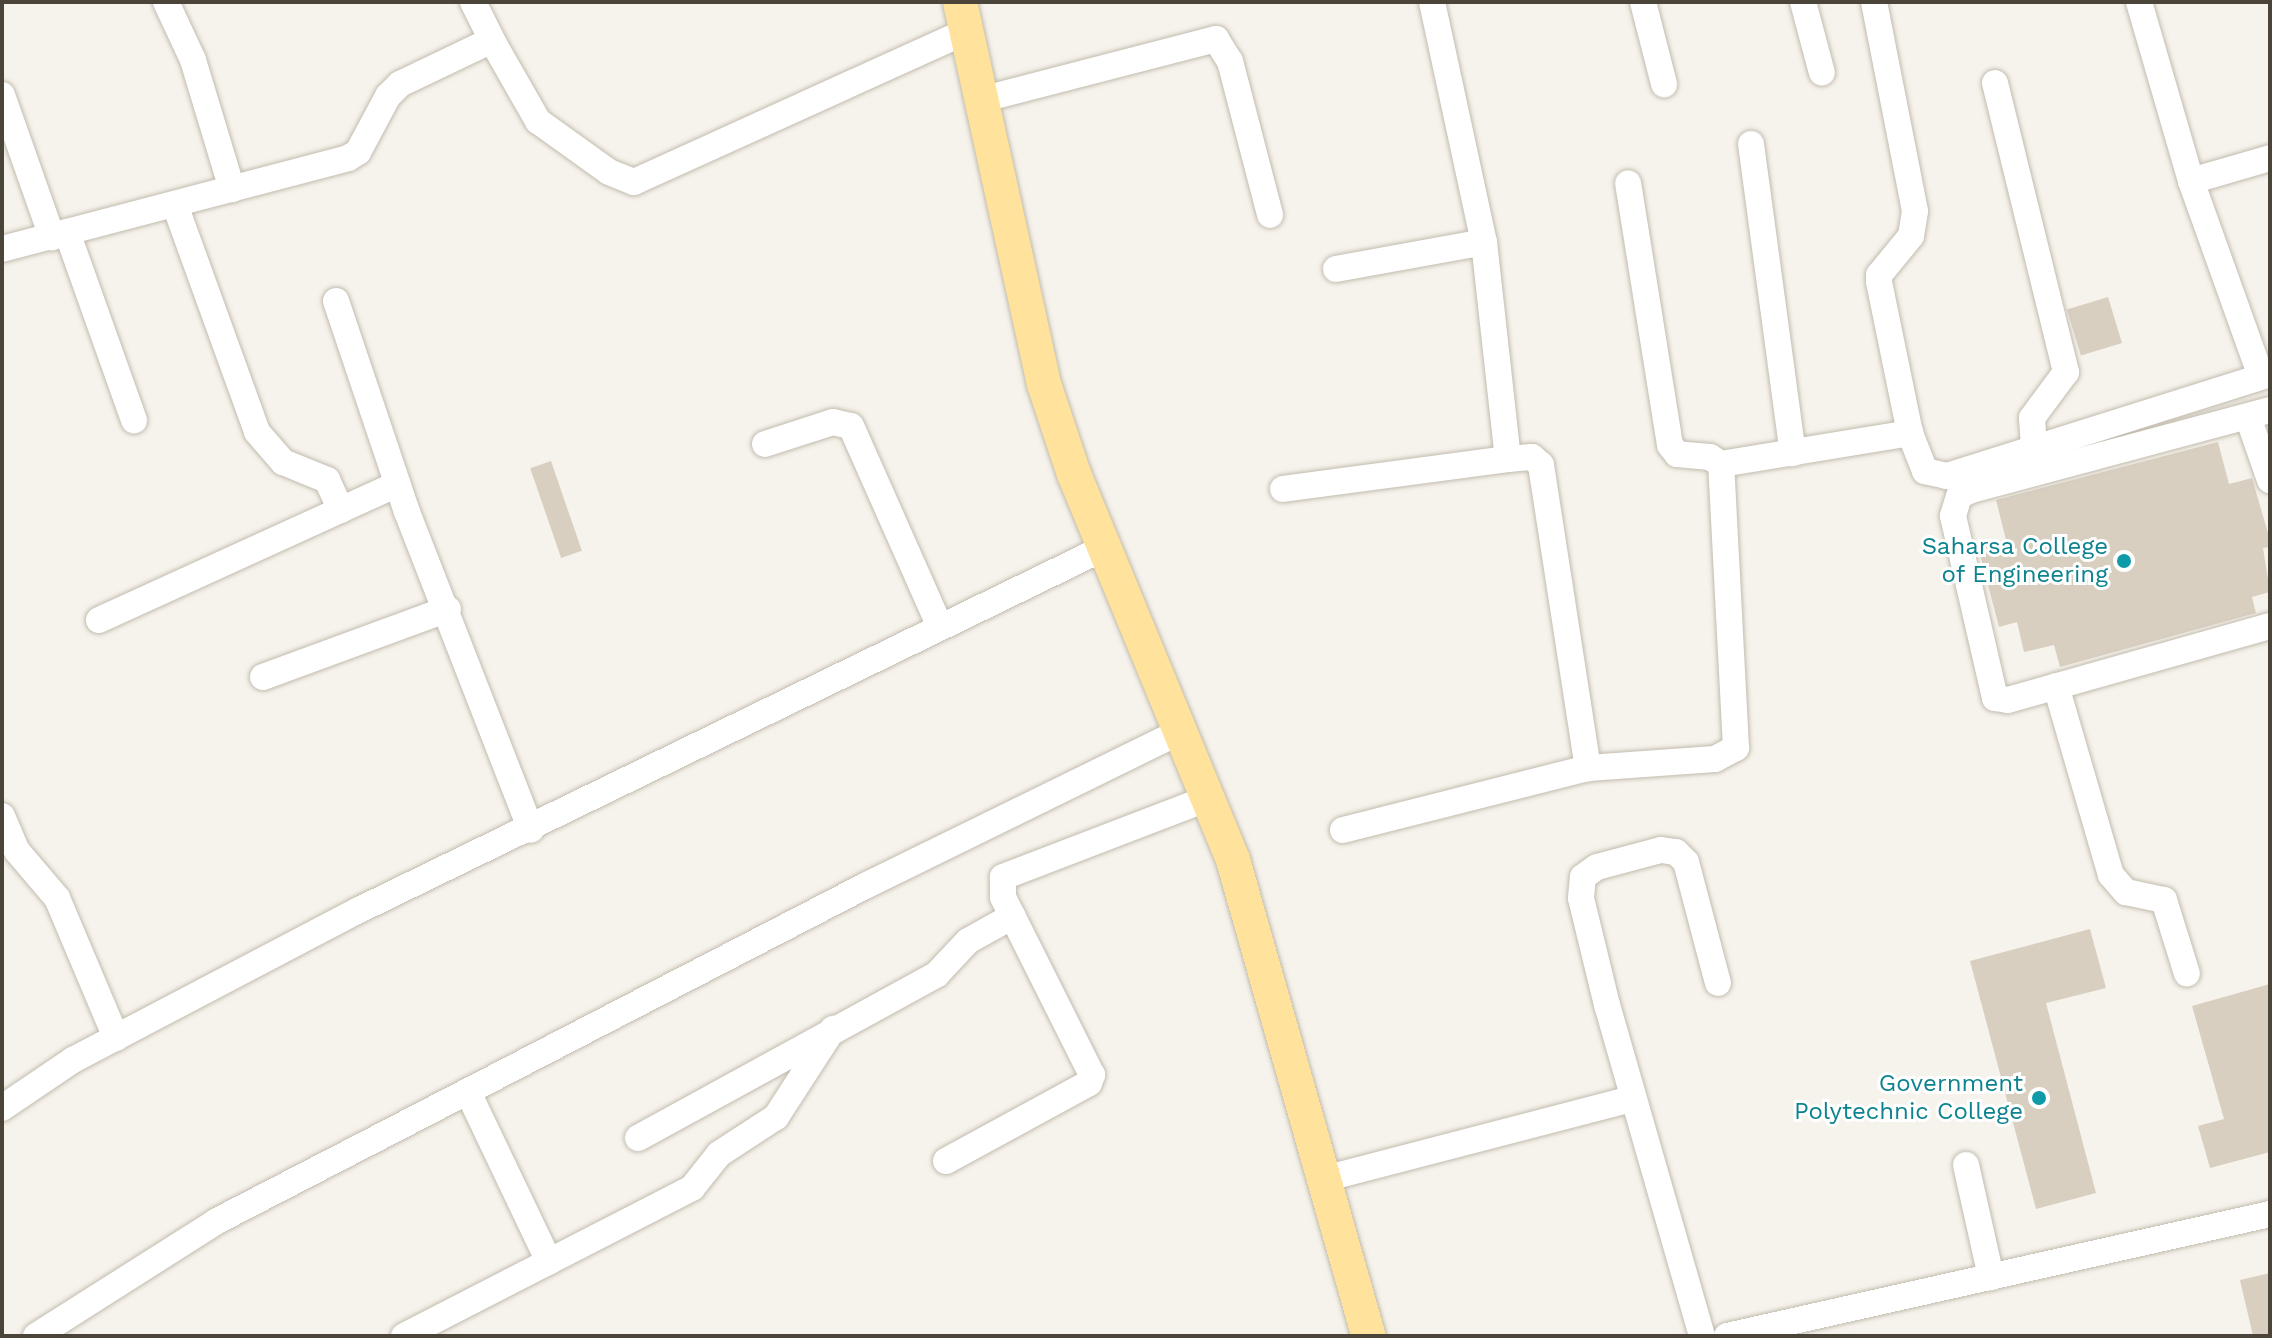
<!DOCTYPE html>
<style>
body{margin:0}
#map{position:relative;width:2272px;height:1338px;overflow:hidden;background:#f6f3ec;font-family:"Work Sans",sans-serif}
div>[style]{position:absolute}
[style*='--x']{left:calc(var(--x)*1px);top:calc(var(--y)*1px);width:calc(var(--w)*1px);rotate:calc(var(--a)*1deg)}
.building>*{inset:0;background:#d8cfc1;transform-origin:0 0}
.roads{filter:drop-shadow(0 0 2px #c2bbae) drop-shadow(0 0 2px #c2bbae)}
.minor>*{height:26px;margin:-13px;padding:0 13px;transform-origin:13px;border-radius:13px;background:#fff}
.major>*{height:34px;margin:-17px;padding:0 17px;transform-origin:17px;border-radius:17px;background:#ffe39c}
.dots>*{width:22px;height:22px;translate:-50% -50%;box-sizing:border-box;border:4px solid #fff;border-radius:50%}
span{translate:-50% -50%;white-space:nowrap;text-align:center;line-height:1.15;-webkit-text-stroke:6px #fff;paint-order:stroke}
.culture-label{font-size:24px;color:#0d838f}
.right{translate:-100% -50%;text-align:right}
.frame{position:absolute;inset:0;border:4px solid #4b4439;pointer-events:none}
</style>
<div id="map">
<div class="building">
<i style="left:2108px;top:297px;width:48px;height:43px;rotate:73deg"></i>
<i style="clip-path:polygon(2218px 442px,2229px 484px,2252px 478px,2270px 540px,2270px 547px,2263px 548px,2270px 592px,2252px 597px,2256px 613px,2060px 667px,2054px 645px,2024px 652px,2017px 622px,1999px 627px,1978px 547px,2006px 540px,1996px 500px)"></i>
<i style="left:551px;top:461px;width:95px;height:22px;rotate:71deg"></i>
<i style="clip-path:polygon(2090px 929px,2106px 988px,2046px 1003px,2096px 1193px,2036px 1209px,1970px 961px)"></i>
<i style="clip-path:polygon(2270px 984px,2270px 1152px,2210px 1168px,2198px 1126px,2224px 1119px,2192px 1006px)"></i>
<i style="clip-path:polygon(2270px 1273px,2270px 1336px,2253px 1336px,2240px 1280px)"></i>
</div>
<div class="roads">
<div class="minor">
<i style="--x:166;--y:2;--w:64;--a:65"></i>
<i style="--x:193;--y:60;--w:135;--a:73.2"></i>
<i style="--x:473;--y:2;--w:47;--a:63.4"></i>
<i style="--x:1432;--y:2;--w:246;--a:77.8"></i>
<i style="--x:1484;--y:242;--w:218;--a:83.7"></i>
<i style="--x:1508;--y:459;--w:24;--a:-5"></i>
<i style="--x:1532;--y:457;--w:12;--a:42"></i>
<i style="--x:1541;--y:465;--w:307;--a:81.2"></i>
<i style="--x:1643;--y:2;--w:85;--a:75.6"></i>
<i style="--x:1803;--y:2;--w:73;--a:75"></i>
<i style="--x:1874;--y:2;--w:213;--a:78.9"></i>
<i style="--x:1915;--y:211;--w:25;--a:99"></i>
<i style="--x:1911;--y:236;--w:50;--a:129.4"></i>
<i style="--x:1879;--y:275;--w:7;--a:90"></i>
<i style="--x:1879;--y:282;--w:154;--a:78.4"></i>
<i style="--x:1910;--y:433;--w:41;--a:68.5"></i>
<i style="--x:1925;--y:471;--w:23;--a:13"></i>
<i style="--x:1947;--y:476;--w:339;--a:-17.5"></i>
<i style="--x:2139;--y:2;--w:186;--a:73.8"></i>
<i style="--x:2191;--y:181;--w:207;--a:70.3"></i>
<i style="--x:1995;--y:83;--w:298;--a:76.2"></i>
<i style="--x:2066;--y:372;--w:57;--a:126.5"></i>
<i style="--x:2032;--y:418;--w:31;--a:86"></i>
<i style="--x:2;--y:95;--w:151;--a:70.6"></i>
<i style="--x:984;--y:99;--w:240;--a:-14.5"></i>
<i style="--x:1216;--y:39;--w:26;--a:58"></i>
<i style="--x:1230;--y:61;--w:159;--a:75.4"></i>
<i style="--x:1751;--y:144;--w:312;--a:82.3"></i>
<i style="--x:2191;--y:181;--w:82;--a:-16.2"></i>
<i style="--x:175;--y:205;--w:241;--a:70.1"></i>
<i style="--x:257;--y:432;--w:40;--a:49"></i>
<i style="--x:283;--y:462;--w:48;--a:22.2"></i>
<i style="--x:327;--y:480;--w:33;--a:65"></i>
<i style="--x:67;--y:232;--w:200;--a:70.4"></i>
<i style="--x:2;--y:249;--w:358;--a:-14.7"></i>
<i style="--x:348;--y:158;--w:12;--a:-31"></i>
<i style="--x:358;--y:152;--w:64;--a:-61.8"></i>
<i style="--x:388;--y:96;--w:17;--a:-45"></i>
<i style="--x:400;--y:84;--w:95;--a:-25.5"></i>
<i style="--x:486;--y:43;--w:8;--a:7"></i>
<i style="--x:494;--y:44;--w:89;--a:60.3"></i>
<i style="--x:538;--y:121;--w:87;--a:35.7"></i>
<i style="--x:609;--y:172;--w:27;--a:22"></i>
<i style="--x:634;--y:182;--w:366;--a:-24.4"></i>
<i style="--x:1336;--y:269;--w:150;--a:-10.3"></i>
<i style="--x:336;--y:301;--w:223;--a:71.4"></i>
<i style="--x:407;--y:512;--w:341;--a:68.7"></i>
<i style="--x:2270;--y:410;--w:310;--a:165"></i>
<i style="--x:1971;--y:490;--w:13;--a:153"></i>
<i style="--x:1959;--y:496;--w:21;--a:107"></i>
<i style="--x:1953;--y:516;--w:187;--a:77"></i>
<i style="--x:1995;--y:698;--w:13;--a:9"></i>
<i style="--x:2008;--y:700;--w:272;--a:-15.8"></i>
<i style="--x:2248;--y:417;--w:67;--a:70.8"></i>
<i style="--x:765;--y:444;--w:71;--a:-17.9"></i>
<i style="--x:833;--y:422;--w:18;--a:13"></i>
<i style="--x:851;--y:426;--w:220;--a:66.1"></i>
<i style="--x:1721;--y:464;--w:192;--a:-9.3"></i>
<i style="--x:1283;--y:489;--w:227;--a:-7.6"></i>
<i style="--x:99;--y:620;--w:328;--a:-24.5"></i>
<i style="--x:263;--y:677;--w:197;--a:-20.2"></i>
<i style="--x:2056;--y:686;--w:197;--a:73.8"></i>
<i style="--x:2111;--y:875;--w:23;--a:49"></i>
<i style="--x:2126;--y:892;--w:39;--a:12"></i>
<i style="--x:2164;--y:900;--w:77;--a:72.7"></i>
<i style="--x:2;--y:816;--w:38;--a:67"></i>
<i style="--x:17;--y:851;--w:62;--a:49.6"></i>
<i style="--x:57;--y:898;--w:152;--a:67.1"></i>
<i style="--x:1343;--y:830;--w:253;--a:-14.2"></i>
<i style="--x:1588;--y:768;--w:127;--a:-4.1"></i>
<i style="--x:1715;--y:759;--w:24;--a:-28"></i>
<i style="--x:1736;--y:748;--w:284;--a:-93"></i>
<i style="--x:1721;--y:464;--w:13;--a:-148"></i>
<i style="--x:1710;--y:457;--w:33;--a:-175"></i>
<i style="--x:1677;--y:454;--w:11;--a:-128"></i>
<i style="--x:1670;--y:445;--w:265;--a:-99.1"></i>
<i style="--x:468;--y:1092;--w:188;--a:64.5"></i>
<i style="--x:2;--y:1108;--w:86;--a:-34.1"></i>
<i style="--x:73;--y:1060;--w:321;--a:-27.7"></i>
<i style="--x:357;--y:911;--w:833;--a:-25.92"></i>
<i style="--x:638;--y:1138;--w:341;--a:-28.7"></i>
<i style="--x:937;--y:974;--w:45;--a:-46.8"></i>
<i style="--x:968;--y:941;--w:51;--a:-29.1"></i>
<i style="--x:946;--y:1161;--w:163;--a:-28.6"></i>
<i style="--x:1089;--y:1083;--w:9;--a:-69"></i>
<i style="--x:1092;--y:1075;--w:199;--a:-116.6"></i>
<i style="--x:1003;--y:897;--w:20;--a:-90"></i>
<i style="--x:1003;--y:877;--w:221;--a:-21"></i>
<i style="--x:1966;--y:1165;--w:115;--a:77.4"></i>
<i style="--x:1324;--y:1179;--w:320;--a:-14.6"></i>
<i style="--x:36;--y:1336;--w:214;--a:-32.4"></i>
<i style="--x:217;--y:1221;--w:732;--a:-27.34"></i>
<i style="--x:867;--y:885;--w:352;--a:-26.1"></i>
<i style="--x:404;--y:1336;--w:324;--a:-27.2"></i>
<i style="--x:692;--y:1188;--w:43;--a:-51.5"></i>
<i style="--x:719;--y:1154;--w:68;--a:-33"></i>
<i style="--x:776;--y:1117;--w:105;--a:-57.1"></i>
<i style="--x:1702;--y:1336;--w:344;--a:-106"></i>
<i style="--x:1607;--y:1005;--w:110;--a:-103.7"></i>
<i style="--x:1581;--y:898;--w:21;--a:-85"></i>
<i style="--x:1583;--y:877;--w:17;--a:-36"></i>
<i style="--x:1597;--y:867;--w:66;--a:-14.9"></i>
<i style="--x:1661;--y:850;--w:15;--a:8"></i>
<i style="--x:1676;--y:852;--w:14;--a:45"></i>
<i style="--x:1686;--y:862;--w:125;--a:75.2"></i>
<i style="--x:1727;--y:1336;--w:557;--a:-12.66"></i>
</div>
<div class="major">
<i style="--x:960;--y:2;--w:391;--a:77.6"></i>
<i style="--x:1044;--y:384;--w:95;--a:71.6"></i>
<i style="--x:1074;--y:474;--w:417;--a:67.6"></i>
<i style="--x:1233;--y:860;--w:495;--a:74.1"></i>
</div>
</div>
<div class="dots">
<i style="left:2124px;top:561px;background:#0f9aa8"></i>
<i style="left:2039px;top:1098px;background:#0f9aa8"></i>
</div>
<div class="culture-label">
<span class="right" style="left:2108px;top:561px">Saharsa College<br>of Engineering</span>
<span class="right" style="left:2023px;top:1098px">Government<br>Polytechnic College</span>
</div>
<div class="frame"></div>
</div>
